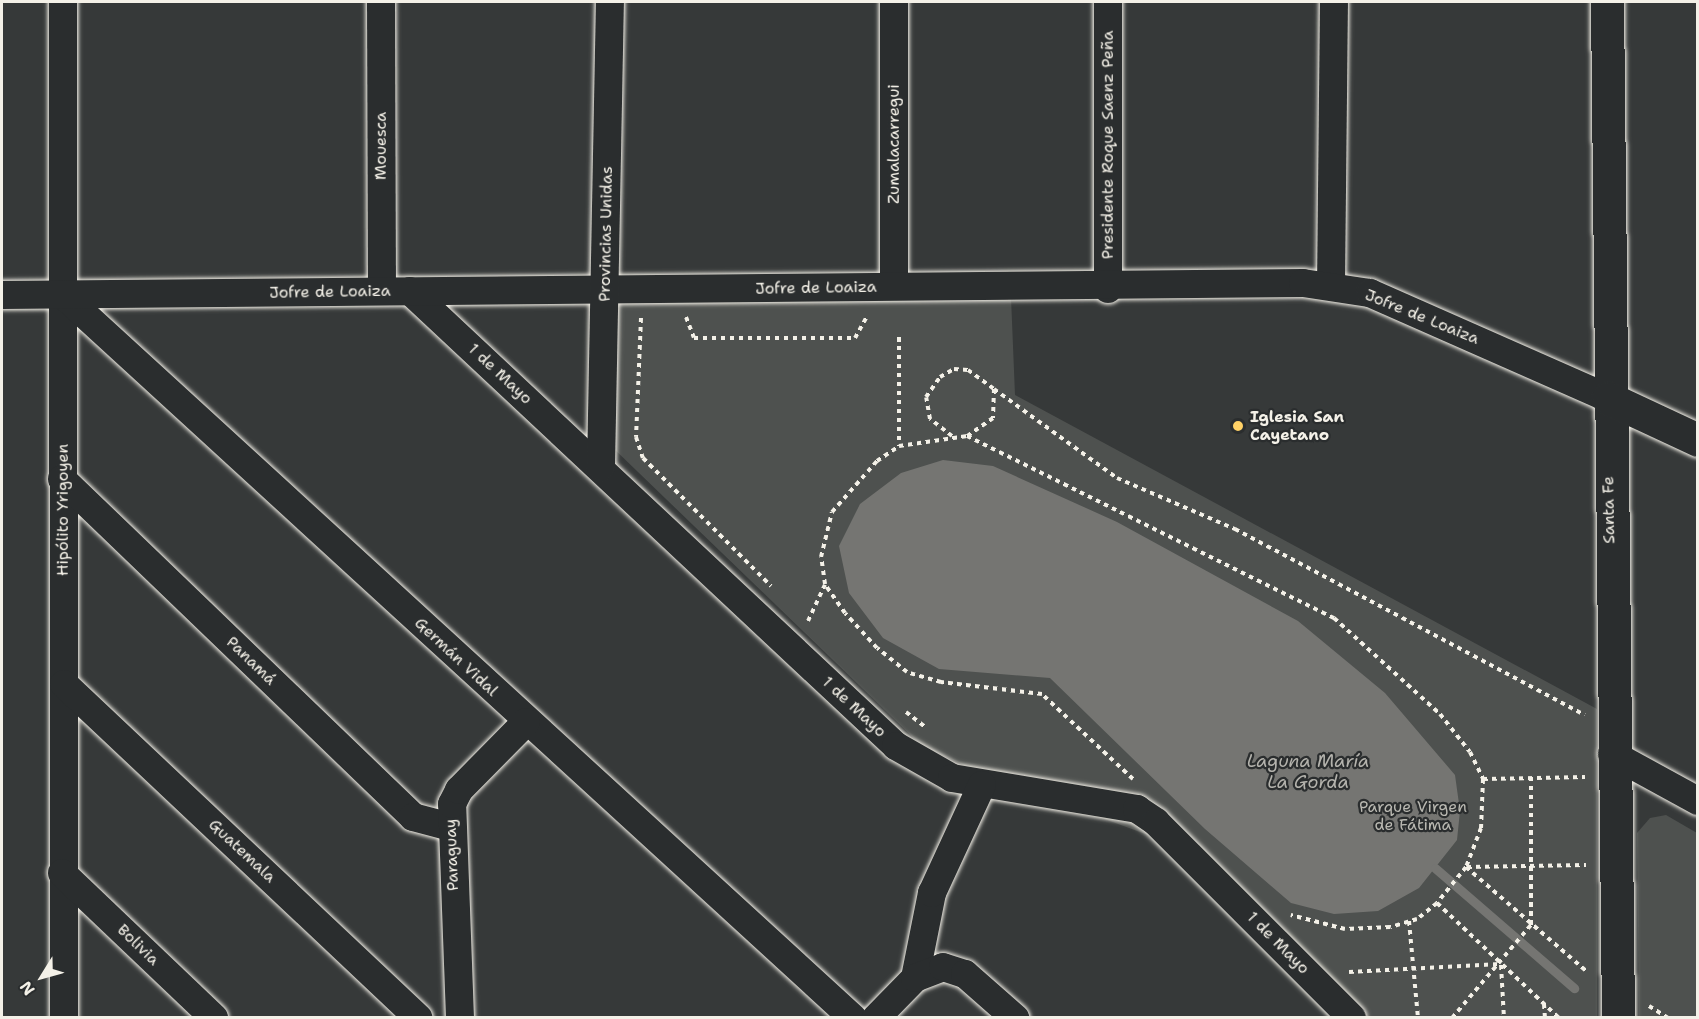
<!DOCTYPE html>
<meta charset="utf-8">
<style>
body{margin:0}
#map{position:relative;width:1699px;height:1019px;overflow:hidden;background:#363939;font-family:"Shantell Sans",sans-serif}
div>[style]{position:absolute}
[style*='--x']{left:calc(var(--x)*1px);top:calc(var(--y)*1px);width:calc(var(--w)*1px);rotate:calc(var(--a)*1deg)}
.green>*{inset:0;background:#4e514f}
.water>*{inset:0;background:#757572}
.stream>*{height:9px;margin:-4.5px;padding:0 4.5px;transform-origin:4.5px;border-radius:4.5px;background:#757572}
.path>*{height:4px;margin-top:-2px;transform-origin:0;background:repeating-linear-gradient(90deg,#f4f1e8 0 4.5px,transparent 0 9px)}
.roads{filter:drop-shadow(0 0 2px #f4f1e8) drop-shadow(0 0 2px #f4f1e8)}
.minor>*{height:28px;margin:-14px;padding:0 14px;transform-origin:14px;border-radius:14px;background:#2a2d2e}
.tertiary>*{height:33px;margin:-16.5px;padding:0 16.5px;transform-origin:16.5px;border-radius:16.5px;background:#2a2d2e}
.dots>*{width:16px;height:16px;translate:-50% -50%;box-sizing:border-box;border:3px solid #2a2d2e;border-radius:50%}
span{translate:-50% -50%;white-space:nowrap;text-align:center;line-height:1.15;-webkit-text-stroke:4.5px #2a2d2e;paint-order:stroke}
.street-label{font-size:16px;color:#f4f1e8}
.poi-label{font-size:16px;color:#f4f1e8;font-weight:700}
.left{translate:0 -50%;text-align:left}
.park-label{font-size:16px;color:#bab9b2}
.water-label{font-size:18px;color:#b4b3ad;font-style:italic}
.frame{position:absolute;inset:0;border:3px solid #f4f1e8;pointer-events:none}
.north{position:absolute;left:12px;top:947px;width:60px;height:60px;-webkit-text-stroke:4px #2a2d2e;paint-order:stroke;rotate:233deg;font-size:16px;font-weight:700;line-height:24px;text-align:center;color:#f4f1e8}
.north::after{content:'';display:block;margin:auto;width:21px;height:27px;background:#f4f1e8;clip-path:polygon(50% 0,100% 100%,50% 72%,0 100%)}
</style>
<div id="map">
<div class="green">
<i style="clip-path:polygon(1011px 297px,1015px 395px,1597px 709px,1597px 1017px,1359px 1017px,1189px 850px,985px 775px,921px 745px,610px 445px,618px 301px)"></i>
<i style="clip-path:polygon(1666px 815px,1697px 833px,1697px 1017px,1639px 1017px,1637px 833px,1650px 818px)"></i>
</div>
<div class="water">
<i style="clip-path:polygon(943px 460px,993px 466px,1117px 522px,1298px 621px,1385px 693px,1455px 775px,1460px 811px,1457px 840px,1419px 888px,1378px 911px,1334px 914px,1291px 903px,1205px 829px,1050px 678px,939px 669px,883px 638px,849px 593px,839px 546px,860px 504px,901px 473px)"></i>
</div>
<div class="stream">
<i style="--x:1435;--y:868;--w:184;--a:40.8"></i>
</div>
<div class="path">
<i style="--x:686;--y:317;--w:22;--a:69"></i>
<i style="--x:694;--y:338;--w:161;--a:0"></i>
<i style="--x:855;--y:338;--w:25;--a:-61"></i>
<i style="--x:641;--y:318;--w:119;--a:92.4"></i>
<i style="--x:636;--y:437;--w:22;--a:72"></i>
<i style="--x:643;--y:458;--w:181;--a:45"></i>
<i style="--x:899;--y:337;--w:109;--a:90"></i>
<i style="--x:994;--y:389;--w:152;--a:35.9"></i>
<i style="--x:1117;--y:478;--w:129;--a:23.4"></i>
<i style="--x:1235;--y:529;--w:396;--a:28"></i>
<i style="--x:952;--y:436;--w:28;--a:-142"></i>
<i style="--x:930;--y:419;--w:22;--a:-100"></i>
<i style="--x:926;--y:397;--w:24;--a:-55"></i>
<i style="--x:940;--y:377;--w:16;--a:-30"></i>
<i style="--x:954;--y:369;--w:14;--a:4"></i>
<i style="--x:968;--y:370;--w:32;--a:36"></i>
<i style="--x:994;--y:389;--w:29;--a:92"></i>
<i style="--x:993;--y:418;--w:32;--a:145"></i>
<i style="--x:808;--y:621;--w:40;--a:-65"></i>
<i style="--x:906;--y:712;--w:23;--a:38"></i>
<i style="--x:1133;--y:779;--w:125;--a:-137"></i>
<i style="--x:1042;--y:694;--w:102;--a:-173.2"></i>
<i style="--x:941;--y:682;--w:35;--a:-164"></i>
<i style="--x:907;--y:672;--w:38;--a:-141"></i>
<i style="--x:877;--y:648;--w:47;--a:-132.4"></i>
<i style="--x:845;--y:613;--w:35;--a:-125"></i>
<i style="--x:825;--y:584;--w:27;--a:-98"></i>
<i style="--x:821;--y:557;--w:46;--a:-76.3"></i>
<i style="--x:832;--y:512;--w:68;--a:-48.6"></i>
<i style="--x:877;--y:461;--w:27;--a:-34"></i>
<i style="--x:899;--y:446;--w:69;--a:-8.4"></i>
<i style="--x:967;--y:436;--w:410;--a:26.4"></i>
<i style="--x:1334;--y:618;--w:143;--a:42.2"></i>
<i style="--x:1440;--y:714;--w:48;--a:51.7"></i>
<i style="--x:1470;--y:752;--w:30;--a:64"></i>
<i style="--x:1483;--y:779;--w:49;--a:92.3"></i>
<i style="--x:1481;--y:828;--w:42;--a:111"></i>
<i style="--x:1466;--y:867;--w:46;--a:128.9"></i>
<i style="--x:1437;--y:903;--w:26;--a:141"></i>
<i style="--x:1417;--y:919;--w:28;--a:163"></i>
<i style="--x:1390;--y:927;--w:45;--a:177.5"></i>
<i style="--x:1345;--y:929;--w:56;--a:-165.5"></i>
<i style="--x:1483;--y:779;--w:102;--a:-1.1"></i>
<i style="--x:1466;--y:867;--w:159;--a:40.9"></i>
<i style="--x:1467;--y:867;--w:119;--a:-1"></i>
<i style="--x:1437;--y:903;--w:168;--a:43.3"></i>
<i style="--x:1409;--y:921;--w:97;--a:84.7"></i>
<i style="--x:1501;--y:965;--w:53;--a:86.8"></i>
<i style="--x:1349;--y:972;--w:151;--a:-3"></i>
<i style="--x:1544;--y:1004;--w:14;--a:86"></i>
<i style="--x:1649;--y:1006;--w:22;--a:32"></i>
<i style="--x:1452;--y:1018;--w:122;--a:-49.7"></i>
<i style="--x:1531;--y:925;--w:148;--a:-90"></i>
</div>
<div class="roads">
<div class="minor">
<i style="--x:63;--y:2;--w:1016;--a:89.94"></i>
<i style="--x:381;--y:2;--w:289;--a:89.8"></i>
<i style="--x:1108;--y:2;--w:287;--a:90"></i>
<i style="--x:894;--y:286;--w:284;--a:-90"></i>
<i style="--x:1331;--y:286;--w:284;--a:-89.4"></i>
<i style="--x:410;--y:291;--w:666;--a:43.11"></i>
<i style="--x:896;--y:746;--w:64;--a:29.7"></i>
<i style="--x:952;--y:778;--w:188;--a:9.5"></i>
<i style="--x:1137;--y:809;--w:23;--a:34"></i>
<i style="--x:1156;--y:822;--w:277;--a:45"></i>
<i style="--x:62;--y:294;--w:1072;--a:42.47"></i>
<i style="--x:2;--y:295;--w:1301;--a:-0.53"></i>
<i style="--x:1303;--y:283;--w:68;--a:8.5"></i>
<i style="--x:1370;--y:293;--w:260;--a:23.8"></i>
<i style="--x:601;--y:467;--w:465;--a:-88.9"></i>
<i style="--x:62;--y:479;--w:487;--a:43.9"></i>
<i style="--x:413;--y:817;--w:38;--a:15"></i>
<i style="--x:64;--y:684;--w:487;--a:43.3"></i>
<i style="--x:1612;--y:754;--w:98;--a:28.7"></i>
<i style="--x:62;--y:873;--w:210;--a:43.6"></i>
<i style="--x:915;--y:978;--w:87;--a:-78.7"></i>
<i style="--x:932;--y:893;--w:119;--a:-65.2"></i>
<i style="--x:460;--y:1018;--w:214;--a:-92.1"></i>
<i style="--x:452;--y:804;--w:16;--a:-63"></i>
<i style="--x:459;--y:790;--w:95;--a:-45.4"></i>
<i style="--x:876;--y:1018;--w:56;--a:-45.7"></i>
<i style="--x:915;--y:978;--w:30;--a:-21"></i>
<i style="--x:943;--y:967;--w:23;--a:18"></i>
<i style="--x:965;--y:974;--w:67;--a:41.3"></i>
</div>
<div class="tertiary">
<i style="--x:1607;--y:2;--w:1016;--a:89.38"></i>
<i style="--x:1608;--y:398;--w:99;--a:25"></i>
</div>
</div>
<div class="dots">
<i style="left:1238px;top:426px;background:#ffd166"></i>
</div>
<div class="street-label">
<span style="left:894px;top:144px;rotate:-90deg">Zumalacarregui</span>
<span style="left:1108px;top:145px;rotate:-90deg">Presidente Roque Saenz Peña</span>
<span style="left:381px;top:146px;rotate:-90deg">Mouesca</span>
<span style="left:606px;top:234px;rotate:-89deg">Provincias Unidas</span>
<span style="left:816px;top:288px;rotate:-1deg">Jofre de Loaiza</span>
<span style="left:330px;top:292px;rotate:-1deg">Jofre de Loaiza</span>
<span style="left:1422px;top:317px;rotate:22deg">Jofre de Loaiza</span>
<span style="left:500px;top:374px;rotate:43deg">1 de Mayo</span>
<span style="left:63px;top:510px;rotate:-90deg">Hipólito Yrigoyen</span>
<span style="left:1609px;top:510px;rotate:-91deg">Santa Fe</span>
<span style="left:456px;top:657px;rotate:43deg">Germán Vidal</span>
<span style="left:251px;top:661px;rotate:44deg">Panamá</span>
<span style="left:854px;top:707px;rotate:43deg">1 de Mayo</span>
<span style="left:242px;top:851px;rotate:43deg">Guatemala</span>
<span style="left:452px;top:855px;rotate:-92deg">Paraguay</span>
<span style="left:1278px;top:943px;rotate:45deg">1 de Mayo</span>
<span style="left:138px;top:945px;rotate:44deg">Bolivia</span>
</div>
<div class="poi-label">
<span class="left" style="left:1250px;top:426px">Iglesia San<br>Cayetano</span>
</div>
<div class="park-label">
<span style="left:1413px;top:816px">Parque Virgen<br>de Fátima</span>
</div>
<div class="water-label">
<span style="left:1308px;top:772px">Laguna María<br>La Gorda</span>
</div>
<div class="frame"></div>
<div class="north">N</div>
</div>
